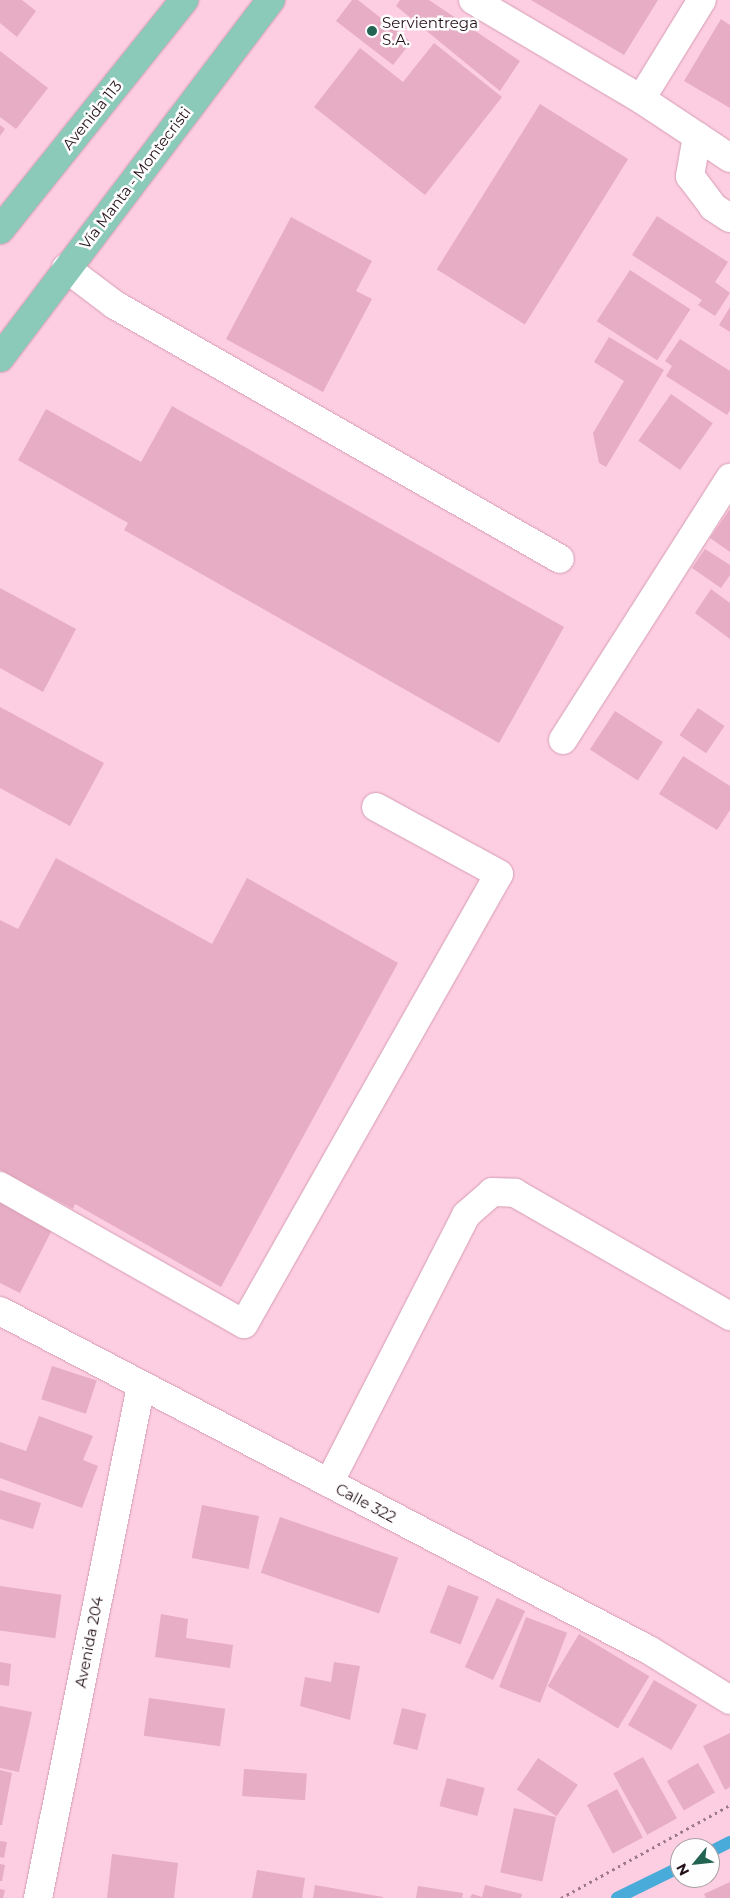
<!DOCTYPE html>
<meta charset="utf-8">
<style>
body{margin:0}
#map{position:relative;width:730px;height:1898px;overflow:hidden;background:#fdcee1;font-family:Montserrat,sans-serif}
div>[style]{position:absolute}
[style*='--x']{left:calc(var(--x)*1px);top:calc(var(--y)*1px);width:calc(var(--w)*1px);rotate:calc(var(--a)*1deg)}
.stream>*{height:12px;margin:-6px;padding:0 6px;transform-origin:6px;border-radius:6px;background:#48abda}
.building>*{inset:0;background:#e6adc4;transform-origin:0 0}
.path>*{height:3px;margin-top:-1.5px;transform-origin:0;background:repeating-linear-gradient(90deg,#9c7988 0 2.5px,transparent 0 6.5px)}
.roads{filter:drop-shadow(0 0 1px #d59db4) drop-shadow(0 0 1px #d59db4)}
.minor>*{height:28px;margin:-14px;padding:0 14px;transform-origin:14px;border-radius:14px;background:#fff}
.major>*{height:28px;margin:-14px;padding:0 14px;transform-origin:14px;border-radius:14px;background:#8bc9b8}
.dots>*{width:14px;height:14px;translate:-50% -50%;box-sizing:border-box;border:2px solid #fefefe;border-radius:50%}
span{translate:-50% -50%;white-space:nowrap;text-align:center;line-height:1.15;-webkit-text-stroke:5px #fefefe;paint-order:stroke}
.poi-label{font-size:15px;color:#25111a}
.left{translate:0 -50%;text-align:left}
.street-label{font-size:15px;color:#25111a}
.north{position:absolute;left:670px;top:1838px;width:50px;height:50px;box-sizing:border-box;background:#fefefe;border:1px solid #a79fa3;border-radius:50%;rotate:242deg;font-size:14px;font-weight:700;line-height:20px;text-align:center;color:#25111a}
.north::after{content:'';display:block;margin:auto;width:18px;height:22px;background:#226352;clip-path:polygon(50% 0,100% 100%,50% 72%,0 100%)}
</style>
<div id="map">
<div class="stream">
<i style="--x:710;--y:1852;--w:22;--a:-27"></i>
<i style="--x:617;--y:1898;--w:70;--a:-26.2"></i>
</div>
<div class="building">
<i style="clip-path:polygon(0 0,22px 0,36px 11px,17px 37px,0 23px)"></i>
<i style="clip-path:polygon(352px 0,358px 0,411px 42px,393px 65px,336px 21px)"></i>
<i style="clip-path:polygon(400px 0,429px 0,520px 61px,500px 91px,396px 6px)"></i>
<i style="clip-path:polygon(531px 0,658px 0,624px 55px)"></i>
<i style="clip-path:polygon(721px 19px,730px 25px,730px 108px,684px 81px)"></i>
<i style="clip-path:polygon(434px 43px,502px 97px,425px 195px,314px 107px,360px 48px,403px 82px)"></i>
<i style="clip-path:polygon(0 51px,48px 88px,16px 129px,0 117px)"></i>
<i style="left:540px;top:104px;width:104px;height:195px;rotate:32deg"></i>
<i style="clip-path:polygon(0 125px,5px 129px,0 136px)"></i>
<i style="clip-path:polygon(657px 216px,728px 262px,715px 282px,730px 293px,715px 316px,698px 305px,702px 300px,632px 255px)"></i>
<i style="clip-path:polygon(291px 217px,372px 261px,356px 291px,372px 299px,323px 392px,226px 339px)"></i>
<i style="left:630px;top:270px;width:72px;height:61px;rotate:33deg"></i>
<i style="clip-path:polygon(730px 307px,730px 332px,719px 325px)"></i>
<i style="clip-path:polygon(609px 337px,664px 370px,606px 467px,599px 463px,593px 433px,624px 381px,594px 362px)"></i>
<i style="clip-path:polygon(680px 339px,730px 371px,730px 410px,727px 415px,666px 376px,672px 366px,665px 361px)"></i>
<i style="left:671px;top:394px;width:51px;height:57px;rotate:35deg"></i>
<i style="clip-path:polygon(172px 406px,564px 627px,499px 743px,124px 530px,128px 523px,18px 460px,46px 409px,141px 462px)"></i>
<i style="clip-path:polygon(730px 509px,730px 552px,710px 538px)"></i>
<i style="clip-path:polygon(705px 549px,730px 565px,730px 575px,721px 588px,692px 568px)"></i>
<i style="clip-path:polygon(0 588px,76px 629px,43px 692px,0 668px)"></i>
<i style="clip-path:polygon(711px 589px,730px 603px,730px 639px,695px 613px)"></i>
<i style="clip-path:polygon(0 707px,104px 763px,70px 826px,0 788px)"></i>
<i style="left:698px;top:708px;width:32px;height:33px;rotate:34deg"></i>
<i style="left:615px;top:711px;width:57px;height:46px;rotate:33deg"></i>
<i style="clip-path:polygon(683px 756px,730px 786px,730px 810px,717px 830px,659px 794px)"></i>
<i style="clip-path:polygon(56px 858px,212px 944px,247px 878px,398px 963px,221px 1287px,75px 1204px,73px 1209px,0 1170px,0 920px,18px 929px)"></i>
<i style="clip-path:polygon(0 1197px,54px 1226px,20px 1293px,0 1283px)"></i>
<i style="left:52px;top:1366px;width:47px;height:35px;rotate:18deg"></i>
<i style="clip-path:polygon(39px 1416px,93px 1436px,83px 1460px,98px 1466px,82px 1508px,0 1478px,0 1442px,26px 1451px)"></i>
<i style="clip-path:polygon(0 1490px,41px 1503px,33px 1529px,0 1519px)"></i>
<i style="left:202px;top:1505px;width:58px;height:54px;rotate:11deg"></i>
<i style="left:280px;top:1517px;width:125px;height:59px;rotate:19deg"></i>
<i style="left:448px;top:1585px;width:33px;height:51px;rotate:21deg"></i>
<i style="left:0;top:1586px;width:62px;height:44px;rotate:8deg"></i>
<i style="left:497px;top:1598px;width:31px;height:76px;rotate:25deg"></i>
<i style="clip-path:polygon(161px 1614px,188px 1619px,186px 1638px,233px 1645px,230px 1668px,155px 1657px)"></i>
<i style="left:526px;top:1617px;width:44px;height:75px;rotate:21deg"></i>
<i style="left:579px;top:1634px;width:82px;height:61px;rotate:31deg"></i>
<i style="clip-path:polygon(0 1662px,11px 1664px,9px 1686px,0 1685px)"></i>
<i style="clip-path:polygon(334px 1662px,360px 1666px,350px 1720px,300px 1706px,305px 1677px,331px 1682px)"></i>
<i style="left:654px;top:1680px;width:50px;height:52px;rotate:30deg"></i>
<i style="left:149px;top:1698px;width:77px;height:38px;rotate:8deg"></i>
<i style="clip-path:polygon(0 1706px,32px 1712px,19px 1772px,0 1768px)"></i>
<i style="left:402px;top:1708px;width:25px;height:37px;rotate:14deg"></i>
<i style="clip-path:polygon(730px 1733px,730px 1787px,725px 1790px,703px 1746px)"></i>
<i style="left:643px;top:1757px;width:70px;height:34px;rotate:61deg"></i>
<i style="left:538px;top:1758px;width:48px;height:38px;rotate:34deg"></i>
<i style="left:698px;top:1763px;width:34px;height:36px;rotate:60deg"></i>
<i style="left:244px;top:1769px;width:63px;height:27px;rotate:4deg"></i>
<i style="clip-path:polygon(0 1770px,12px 1773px,2px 1825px,0 1825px)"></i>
<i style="left:447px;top:1778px;width:39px;height:29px;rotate:15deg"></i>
<i style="left:617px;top:1789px;width:55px;height:34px;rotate:62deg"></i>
<i style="left:514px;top:1808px;width:43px;height:66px;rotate:12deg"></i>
<i style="clip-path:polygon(0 1841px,7px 1842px,4px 1858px,0 1857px)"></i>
<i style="clip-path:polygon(112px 1854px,178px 1863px,174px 1898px,107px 1898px)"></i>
<i style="clip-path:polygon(0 1864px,5px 1865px,2px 1881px,0 1881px)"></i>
<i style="clip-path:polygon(257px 1870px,305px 1878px,302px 1898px,252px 1898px)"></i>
<i style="clip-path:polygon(730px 1882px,730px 1898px,706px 1898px,704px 1894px)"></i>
<i style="clip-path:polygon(315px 1885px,383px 1897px,383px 1898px,313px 1898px)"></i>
<i style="clip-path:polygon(485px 1885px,522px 1894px,521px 1898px,470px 1898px,472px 1894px,482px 1897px)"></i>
<i style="clip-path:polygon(418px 1886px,463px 1893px,462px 1898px,416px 1898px)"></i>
<i style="clip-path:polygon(0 1889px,5px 1890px,3px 1898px,0 1898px)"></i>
</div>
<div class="path">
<i style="--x:561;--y:1898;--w:193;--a:-28.8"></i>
</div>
<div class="roads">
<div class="minor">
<i style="--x:473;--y:0;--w:195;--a:30.5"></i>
<i style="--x:641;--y:99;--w:107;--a:33.5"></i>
<i style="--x:641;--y:99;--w:116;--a:-58.4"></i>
<i style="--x:697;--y:136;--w:41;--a:99.9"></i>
<i style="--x:690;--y:176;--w:39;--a:53"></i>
<i style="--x:713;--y:207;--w:20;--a:33"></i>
<i style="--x:66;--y:268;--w:61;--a:37.1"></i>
<i style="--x:115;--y:305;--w:512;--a:29.72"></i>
<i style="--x:563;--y:740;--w:311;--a:-57.5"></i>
<i style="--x:0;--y:1186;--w:280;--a:29.5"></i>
<i style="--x:244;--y:1324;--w:517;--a:-60.46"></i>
<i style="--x:499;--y:874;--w:140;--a:-151.4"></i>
<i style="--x:0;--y:1311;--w:732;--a:27.58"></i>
<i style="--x:649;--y:1650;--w:95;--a:31.7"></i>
<i style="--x:329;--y:1483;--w:301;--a:-62.9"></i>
<i style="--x:466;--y:1215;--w:35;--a:-41"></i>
<i style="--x:492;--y:1192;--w:23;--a:2"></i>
<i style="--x:515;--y:1193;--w:248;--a:29.8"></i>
<i style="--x:38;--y:1898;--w:522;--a:-78.63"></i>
</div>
<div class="major">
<i style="--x:0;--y:230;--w:295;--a:-51.3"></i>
<i style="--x:0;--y:358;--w:449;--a:-52.9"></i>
</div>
</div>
<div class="dots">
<i style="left:372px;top:31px;background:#226352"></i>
</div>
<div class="poi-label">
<span class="left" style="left:382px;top:31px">Servientrega<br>S.A.</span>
</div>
<div class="street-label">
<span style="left:92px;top:115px;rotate:-51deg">Avenida 113</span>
<span style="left:135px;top:178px;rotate:-53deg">Vía Manta - Montecristi</span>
<span style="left:366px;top:1503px;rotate:28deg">Calle 322</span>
<span style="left:89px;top:1642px;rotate:-79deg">Avenida 204</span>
</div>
<div class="north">N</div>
</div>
